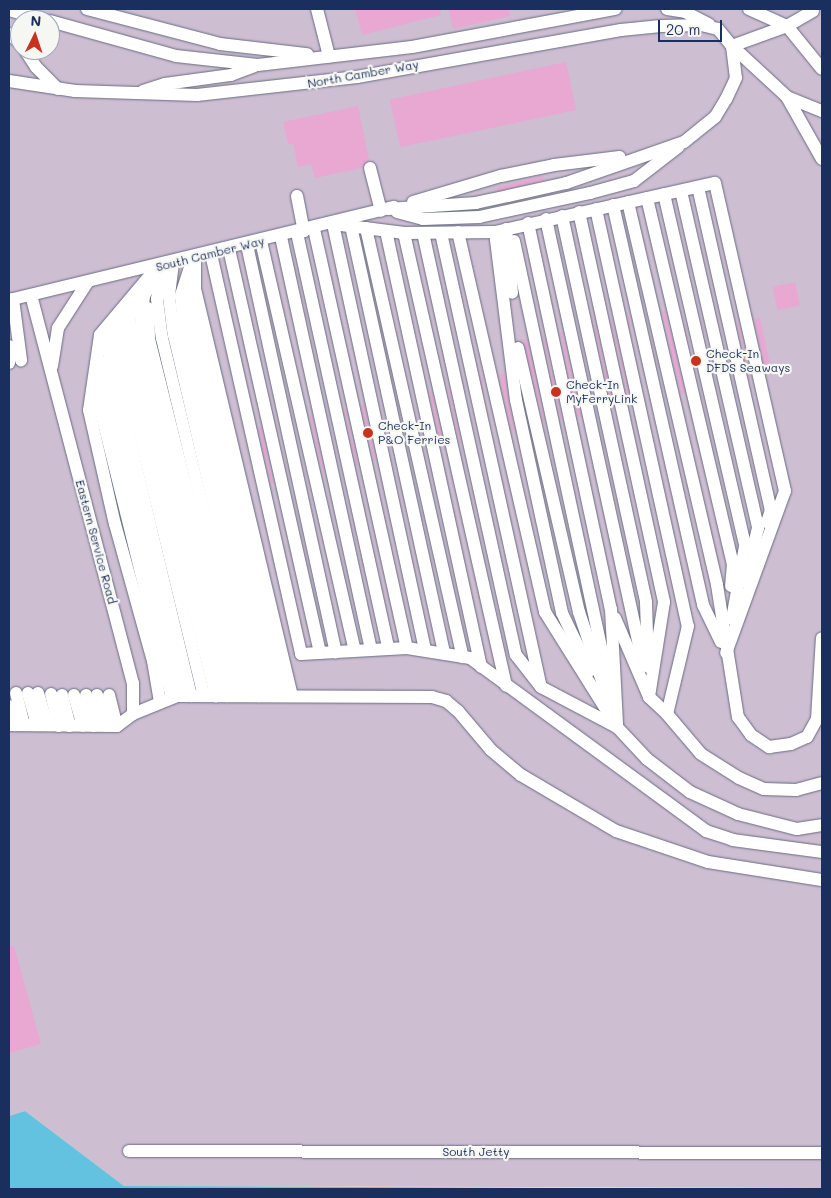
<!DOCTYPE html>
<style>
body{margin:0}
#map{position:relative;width:831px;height:1198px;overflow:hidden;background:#f4dfc5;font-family:Mali,sans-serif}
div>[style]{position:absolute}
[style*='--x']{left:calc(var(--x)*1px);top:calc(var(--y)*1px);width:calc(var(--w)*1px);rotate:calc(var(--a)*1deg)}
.industrial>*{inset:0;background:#cebed2}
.water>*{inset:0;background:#62c2e0}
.building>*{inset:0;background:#e8a8d2;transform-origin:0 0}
.roads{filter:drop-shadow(0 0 1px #676d82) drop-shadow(0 0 1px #676d82)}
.lane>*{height:12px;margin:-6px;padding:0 6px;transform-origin:6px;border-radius:6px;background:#fff}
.dots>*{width:14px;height:14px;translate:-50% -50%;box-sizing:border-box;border:2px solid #f6f6f2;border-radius:50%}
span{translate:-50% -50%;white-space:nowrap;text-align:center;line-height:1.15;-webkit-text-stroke:4.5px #f6f6f2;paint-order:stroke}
.street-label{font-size:12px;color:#1b2f5e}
.poi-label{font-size:12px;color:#1b2f5e}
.left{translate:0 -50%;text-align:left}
.frame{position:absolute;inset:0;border:10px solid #1b2f5e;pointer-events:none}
.north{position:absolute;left:10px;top:10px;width:50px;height:50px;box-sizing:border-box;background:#f6f6f2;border:1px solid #9ea6b7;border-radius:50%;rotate:4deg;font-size:14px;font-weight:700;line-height:20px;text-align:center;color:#1b2f5e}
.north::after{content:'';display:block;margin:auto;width:18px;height:22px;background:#c8321e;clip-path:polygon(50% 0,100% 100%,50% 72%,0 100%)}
.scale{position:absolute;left:658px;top:20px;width:64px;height:22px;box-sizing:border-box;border:2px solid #1b2f5e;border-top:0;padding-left:6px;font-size:15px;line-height:18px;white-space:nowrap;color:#1b2f5e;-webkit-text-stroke:4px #f6f6f2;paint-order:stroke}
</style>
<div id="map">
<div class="industrial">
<i style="clip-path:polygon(evenodd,9px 9px,822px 9px,822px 1188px,124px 1186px,25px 1111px,9px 1116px,9px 9px,20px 20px,50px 20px,50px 50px,20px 50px,20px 20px)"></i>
</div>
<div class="water">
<i style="clip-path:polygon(25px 1111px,124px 1186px,822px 1189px,9px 1189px,9px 1116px)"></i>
</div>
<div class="building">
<i style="clip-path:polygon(355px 9px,440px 9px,441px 15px,362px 35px)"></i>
<i style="clip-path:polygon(449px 9px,509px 9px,510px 16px,453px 29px)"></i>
<i style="left:566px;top:62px;width:49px;height:180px;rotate:78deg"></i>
<i style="clip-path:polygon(358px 106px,369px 160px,362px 168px,315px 178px,311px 164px,298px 167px,293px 143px,288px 144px,283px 122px)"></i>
<i style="left:543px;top:176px;width:4px;height:48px;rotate:76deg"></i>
<i style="left:795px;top:282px;width:24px;height:23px;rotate:78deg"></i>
<i style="clip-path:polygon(665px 310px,685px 394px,681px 394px,662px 311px)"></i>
<i style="left:628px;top:317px;width:2px;height:87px"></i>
<i style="clip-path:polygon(760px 318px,772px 374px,767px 375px,754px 319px)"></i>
<i style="left:612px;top:320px;width:87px;height:1px;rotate:77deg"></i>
<i style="clip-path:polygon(738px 322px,751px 379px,750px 379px,737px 323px)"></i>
<i style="clip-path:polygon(594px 324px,595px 324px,614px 409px,612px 409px)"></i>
<i style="clip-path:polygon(560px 332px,562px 332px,581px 416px,578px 417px)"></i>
<i style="clip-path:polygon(543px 336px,544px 336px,562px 420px,561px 421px)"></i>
<i style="clip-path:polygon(527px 339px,545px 424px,544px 424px,523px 340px)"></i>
<i style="clip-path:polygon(504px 373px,514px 431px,512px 431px,499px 375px)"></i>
<i style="left:481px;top:378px;width:2px;height:58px"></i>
<i style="clip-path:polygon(447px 386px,448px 386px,461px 442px,460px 443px)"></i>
<i style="clip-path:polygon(431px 389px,444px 446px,441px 447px,429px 390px)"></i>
<i style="clip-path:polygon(364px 404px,376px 461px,374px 461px,361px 405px)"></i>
<i style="clip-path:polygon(344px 408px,345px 408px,358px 465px,356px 465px)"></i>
<i style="clip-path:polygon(312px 415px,324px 472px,323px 473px,310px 416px)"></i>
<i style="clip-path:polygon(258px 427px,261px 427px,273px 483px,271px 484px)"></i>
<i style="clip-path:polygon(14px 946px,41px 1044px,9px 1053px,9px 947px)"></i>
</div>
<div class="roads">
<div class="lane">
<i style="--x:87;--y:9;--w:138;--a:14.7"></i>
<i style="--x:220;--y:44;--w:88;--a:6.6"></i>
<i style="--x:317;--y:9;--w:49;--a:75.7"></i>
<i style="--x:667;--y:9;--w:18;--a:9"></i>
<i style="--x:685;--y:12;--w:27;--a:27"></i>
<i style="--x:749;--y:9;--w:42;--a:24.1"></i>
<i style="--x:787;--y:26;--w:55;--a:50.9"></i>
<i style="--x:9;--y:10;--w:37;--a:16"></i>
<i style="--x:813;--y:11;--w:30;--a:150"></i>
<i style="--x:787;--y:26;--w:59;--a:160"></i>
<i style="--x:732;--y:46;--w:75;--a:42.8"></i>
<i style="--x:787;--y:97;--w:71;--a:60.6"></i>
<i style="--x:50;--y:21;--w:131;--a:15.5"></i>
<i style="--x:176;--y:56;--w:82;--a:6.3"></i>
<i style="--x:258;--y:65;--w:155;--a:-6.7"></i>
<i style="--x:412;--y:47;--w:207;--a:-10.6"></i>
<i style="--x:9;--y:34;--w:14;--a:39"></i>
<i style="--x:25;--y:50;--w:20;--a:57"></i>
<i style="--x:36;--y:67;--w:31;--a:45"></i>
<i style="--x:9;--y:81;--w:67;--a:8.6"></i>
<i style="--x:75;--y:91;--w:122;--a:1.9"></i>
<i style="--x:197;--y:95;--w:161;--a:-6.4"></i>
<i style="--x:357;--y:77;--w:268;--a:-10.1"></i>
<i style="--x:621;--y:30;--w:40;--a:-5.7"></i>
<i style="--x:661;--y:26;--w:40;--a:-1.4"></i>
<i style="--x:701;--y:25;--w:17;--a:13"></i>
<i style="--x:718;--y:29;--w:22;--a:51"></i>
<i style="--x:732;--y:46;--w:32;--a:83"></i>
<i style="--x:736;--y:78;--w:23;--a:115"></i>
<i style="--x:726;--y:99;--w:21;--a:121"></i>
<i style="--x:715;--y:117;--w:40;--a:141"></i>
<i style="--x:684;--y:142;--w:125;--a:160.8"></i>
<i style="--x:566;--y:183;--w:59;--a:167.4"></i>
<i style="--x:508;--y:196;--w:33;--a:168"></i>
<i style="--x:476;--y:203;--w:88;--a:176.1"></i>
<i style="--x:143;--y:91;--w:23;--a:-18"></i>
<i style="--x:165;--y:84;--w:67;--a:-7.8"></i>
<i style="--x:231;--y:75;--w:25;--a:-21"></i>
<i style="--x:787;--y:97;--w:38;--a:22"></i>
<i style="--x:370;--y:168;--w:44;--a:75.7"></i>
<i style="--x:698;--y:187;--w:331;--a:77.3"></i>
<i style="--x:771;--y:510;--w:13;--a:108"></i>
<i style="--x:681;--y:191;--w:346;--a:77.1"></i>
<i style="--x:758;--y:528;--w:55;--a:103.8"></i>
<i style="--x:664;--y:194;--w:361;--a:77"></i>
<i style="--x:745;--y:546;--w:74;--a:100.1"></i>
<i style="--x:297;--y:196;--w:36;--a:79"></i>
<i style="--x:647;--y:198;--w:376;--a:76.8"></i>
<i style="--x:733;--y:564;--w:22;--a:95"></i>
<i style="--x:413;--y:202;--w:92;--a:-16.5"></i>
<i style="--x:501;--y:176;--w:54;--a:-11.7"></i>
<i style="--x:554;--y:165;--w:66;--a:-6.9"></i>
<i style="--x:628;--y:202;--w:393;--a:76.9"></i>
<i style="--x:717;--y:585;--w:134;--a:81"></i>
<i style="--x:738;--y:717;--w:22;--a:54"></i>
<i style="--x:751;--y:735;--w:22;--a:34"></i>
<i style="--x:769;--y:747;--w:22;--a:-8"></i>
<i style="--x:791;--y:744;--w:17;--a:-24"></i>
<i style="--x:807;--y:737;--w:21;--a:-61"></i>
<i style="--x:817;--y:719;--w:81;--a:-86.5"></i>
<i style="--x:613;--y:205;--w:410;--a:77.3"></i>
<i style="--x:703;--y:605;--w:41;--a:64.1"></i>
<i style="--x:596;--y:209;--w:427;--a:77.6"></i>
<i style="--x:688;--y:626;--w:90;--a:103.4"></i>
<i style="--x:667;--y:714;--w:52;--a:49.6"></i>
<i style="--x:701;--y:754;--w:45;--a:32.3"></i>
<i style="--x:739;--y:778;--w:27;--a:24"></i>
<i style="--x:764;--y:789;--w:32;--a:2"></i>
<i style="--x:796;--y:790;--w:27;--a:-15"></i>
<i style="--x:397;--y:212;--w:27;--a:15"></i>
<i style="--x:423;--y:219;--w:56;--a:-2"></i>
<i style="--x:479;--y:217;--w:114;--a:-12.2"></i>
<i style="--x:590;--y:193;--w:46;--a:-15.3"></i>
<i style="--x:634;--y:181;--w:56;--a:-37.7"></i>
<i style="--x:579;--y:212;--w:399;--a:77.7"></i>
<i style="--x:664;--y:602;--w:96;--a:99"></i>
<i style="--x:562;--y:216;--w:395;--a:77.7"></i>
<i style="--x:646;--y:602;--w:65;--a:88.2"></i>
<i style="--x:546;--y:219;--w:452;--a:77.7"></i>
<i style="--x:528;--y:223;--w:395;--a:77.9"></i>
<i style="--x:611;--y:609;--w:116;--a:87"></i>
<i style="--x:333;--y:224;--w:72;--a:7.2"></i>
<i style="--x:404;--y:233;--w:91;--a:-0.6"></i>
<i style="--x:495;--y:232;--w:225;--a:-12.6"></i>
<i style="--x:715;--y:183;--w:316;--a:77.2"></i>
<i style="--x:785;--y:491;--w:172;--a:110"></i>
<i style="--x:333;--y:224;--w:435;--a:77.8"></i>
<i style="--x:351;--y:226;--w:436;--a:77.7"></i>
<i style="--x:366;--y:228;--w:440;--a:77.3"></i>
<i style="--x:314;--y:229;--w:429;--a:77.5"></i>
<i style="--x:506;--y:229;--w:64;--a:84.6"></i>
<i style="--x:386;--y:231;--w:446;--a:77.7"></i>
<i style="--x:458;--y:232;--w:390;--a:77.1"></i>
<i style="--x:545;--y:612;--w:136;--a:57.9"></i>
<i style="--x:617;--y:727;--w:44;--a:46.8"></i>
<i style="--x:647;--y:759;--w:54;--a:37.5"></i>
<i style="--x:690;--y:792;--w:53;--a:24.6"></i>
<i style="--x:738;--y:814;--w:61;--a:14.3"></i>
<i style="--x:797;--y:829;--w:25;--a:-9"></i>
<i style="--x:495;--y:232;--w:169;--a:82.9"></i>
<i style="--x:516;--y:400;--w:218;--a:77.8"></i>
<i style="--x:562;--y:613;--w:64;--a:64.2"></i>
<i style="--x:297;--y:233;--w:425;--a:77.6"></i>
<i style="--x:404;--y:233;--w:464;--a:77.3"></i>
<i style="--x:423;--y:233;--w:432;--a:77.6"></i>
<i style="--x:516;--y:655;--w:41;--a:52"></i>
<i style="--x:541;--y:687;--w:86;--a:27.8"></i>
<i style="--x:441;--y:233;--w:461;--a:77.6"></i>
<i style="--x:281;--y:237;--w:422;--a:77.7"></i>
<i style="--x:261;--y:241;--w:420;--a:77.1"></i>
<i style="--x:514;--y:241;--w:447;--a:77.9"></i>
<i style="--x:247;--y:245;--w:417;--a:77.7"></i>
<i style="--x:229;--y:249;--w:414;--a:77.3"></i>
<i style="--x:211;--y:254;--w:410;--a:77.3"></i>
<i style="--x:301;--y:654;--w:106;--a:-3.2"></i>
<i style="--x:407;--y:648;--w:64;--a:9"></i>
<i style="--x:470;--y:658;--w:293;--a:36.2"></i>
<i style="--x:706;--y:831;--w:28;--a:18"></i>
<i style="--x:733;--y:840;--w:90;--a:7.7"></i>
<i style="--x:195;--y:257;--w:32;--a:90"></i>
<i style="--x:195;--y:289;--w:418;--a:76.6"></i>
<i style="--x:193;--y:258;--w:40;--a:108"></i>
<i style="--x:181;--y:296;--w:37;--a:85"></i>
<i style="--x:184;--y:333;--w:373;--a:76.7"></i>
<i style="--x:173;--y:263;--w:34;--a:97"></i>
<i style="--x:169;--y:297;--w:38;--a:83"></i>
<i style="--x:174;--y:335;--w:371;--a:76.8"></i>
<i style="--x:157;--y:267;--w:89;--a:130"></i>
<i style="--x:100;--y:335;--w:76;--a:98.3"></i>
<i style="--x:89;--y:410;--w:117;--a:77.2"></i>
<i style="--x:115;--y:524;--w:142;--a:74.5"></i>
<i style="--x:153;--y:661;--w:42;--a:80.3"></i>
<i style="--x:162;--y:273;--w:26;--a:101"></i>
<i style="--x:157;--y:299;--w:39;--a:83"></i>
<i style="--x:162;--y:338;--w:368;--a:76.5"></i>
<i style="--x:157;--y:274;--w:26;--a:121"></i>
<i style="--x:144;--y:296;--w:47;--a:96.1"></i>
<i style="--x:139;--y:343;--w:364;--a:76"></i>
<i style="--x:139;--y:289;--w:28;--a:108"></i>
<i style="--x:130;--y:316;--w:29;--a:92"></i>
<i style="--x:129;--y:345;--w:362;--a:76.1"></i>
<i style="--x:190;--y:292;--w:39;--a:84"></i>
<i style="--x:194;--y:331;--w:375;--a:76.7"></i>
<i style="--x:31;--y:295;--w:401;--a:75.3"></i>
<i style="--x:133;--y:683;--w:31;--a:90"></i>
<i style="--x:13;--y:299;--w:62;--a:82.5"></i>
<i style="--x:9;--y:300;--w:396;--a:-13.6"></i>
<i style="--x:125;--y:306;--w:16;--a:105"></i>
<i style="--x:121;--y:321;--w:27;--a:94"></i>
<i style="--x:119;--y:348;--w:358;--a:76.3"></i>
<i style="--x:148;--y:308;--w:31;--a:88"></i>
<i style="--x:149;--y:339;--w:368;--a:76"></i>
<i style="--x:114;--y:321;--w:30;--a:102"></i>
<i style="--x:108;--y:350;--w:356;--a:76.5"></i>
<i style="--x:9;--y:346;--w:17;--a:90"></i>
<i style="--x:518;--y:348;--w:271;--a:77"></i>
<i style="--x:579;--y:612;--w:101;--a:71.6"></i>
<i style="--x:99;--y:360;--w:346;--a:76.1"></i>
<i style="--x:52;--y:366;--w:38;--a:-81"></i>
<i style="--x:58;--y:328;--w:54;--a:-57.2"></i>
<i style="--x:95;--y:387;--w:319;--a:76.1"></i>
<i style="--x:615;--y:618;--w:86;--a:66.7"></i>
<i style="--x:649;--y:697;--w:25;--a:43"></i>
<i style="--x:16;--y:693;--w:33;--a:76"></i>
<i style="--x:28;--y:693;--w:33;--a:74"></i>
<i style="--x:38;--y:693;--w:33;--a:74"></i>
<i style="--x:51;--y:694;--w:33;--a:76"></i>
<i style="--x:62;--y:695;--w:32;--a:76"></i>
<i style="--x:74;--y:695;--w:32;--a:74"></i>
<i style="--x:86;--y:695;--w:32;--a:76"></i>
<i style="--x:97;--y:695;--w:32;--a:74"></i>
<i style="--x:109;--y:695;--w:32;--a:76"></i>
<i style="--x:9;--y:706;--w:20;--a:75"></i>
<i style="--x:9;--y:725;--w:108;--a:0.5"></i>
<i style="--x:117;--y:726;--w:20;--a:-37"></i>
<i style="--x:133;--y:714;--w:48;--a:-22.2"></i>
<i style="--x:177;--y:696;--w:255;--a:0.2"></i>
<i style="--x:432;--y:697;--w:15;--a:16"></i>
<i style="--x:446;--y:701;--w:16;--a:40"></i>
<i style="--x:458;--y:711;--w:51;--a:49.8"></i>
<i style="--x:491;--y:750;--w:39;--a:40"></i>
<i style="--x:521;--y:775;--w:110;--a:30.5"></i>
<i style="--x:616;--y:831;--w:97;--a:18.6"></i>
<i style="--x:708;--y:862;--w:115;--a:9"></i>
<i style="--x:129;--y:1151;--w:693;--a:0.17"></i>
</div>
</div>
<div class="dots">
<i style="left:696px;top:361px;background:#c8321e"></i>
<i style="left:556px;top:392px;background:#c8321e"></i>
<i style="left:368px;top:433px;background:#c8321e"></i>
</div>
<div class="street-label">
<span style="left:363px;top:74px;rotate:-10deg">North Camber Way</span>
<span style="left:210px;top:254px;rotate:-14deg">South Camber Way</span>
<span style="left:96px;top:542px;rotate:75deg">Eastern Service Road</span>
<span style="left:476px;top:1152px">South Jetty</span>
</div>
<div class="poi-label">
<span class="left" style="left:706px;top:361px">Check-In<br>DFDS Seaways</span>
<span class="left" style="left:566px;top:392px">Check-In<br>MyFerryLink</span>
<span class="left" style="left:378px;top:433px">Check-In<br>P&amp;O Ferries</span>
</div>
<div class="frame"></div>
<div class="north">N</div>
<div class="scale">20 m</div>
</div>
